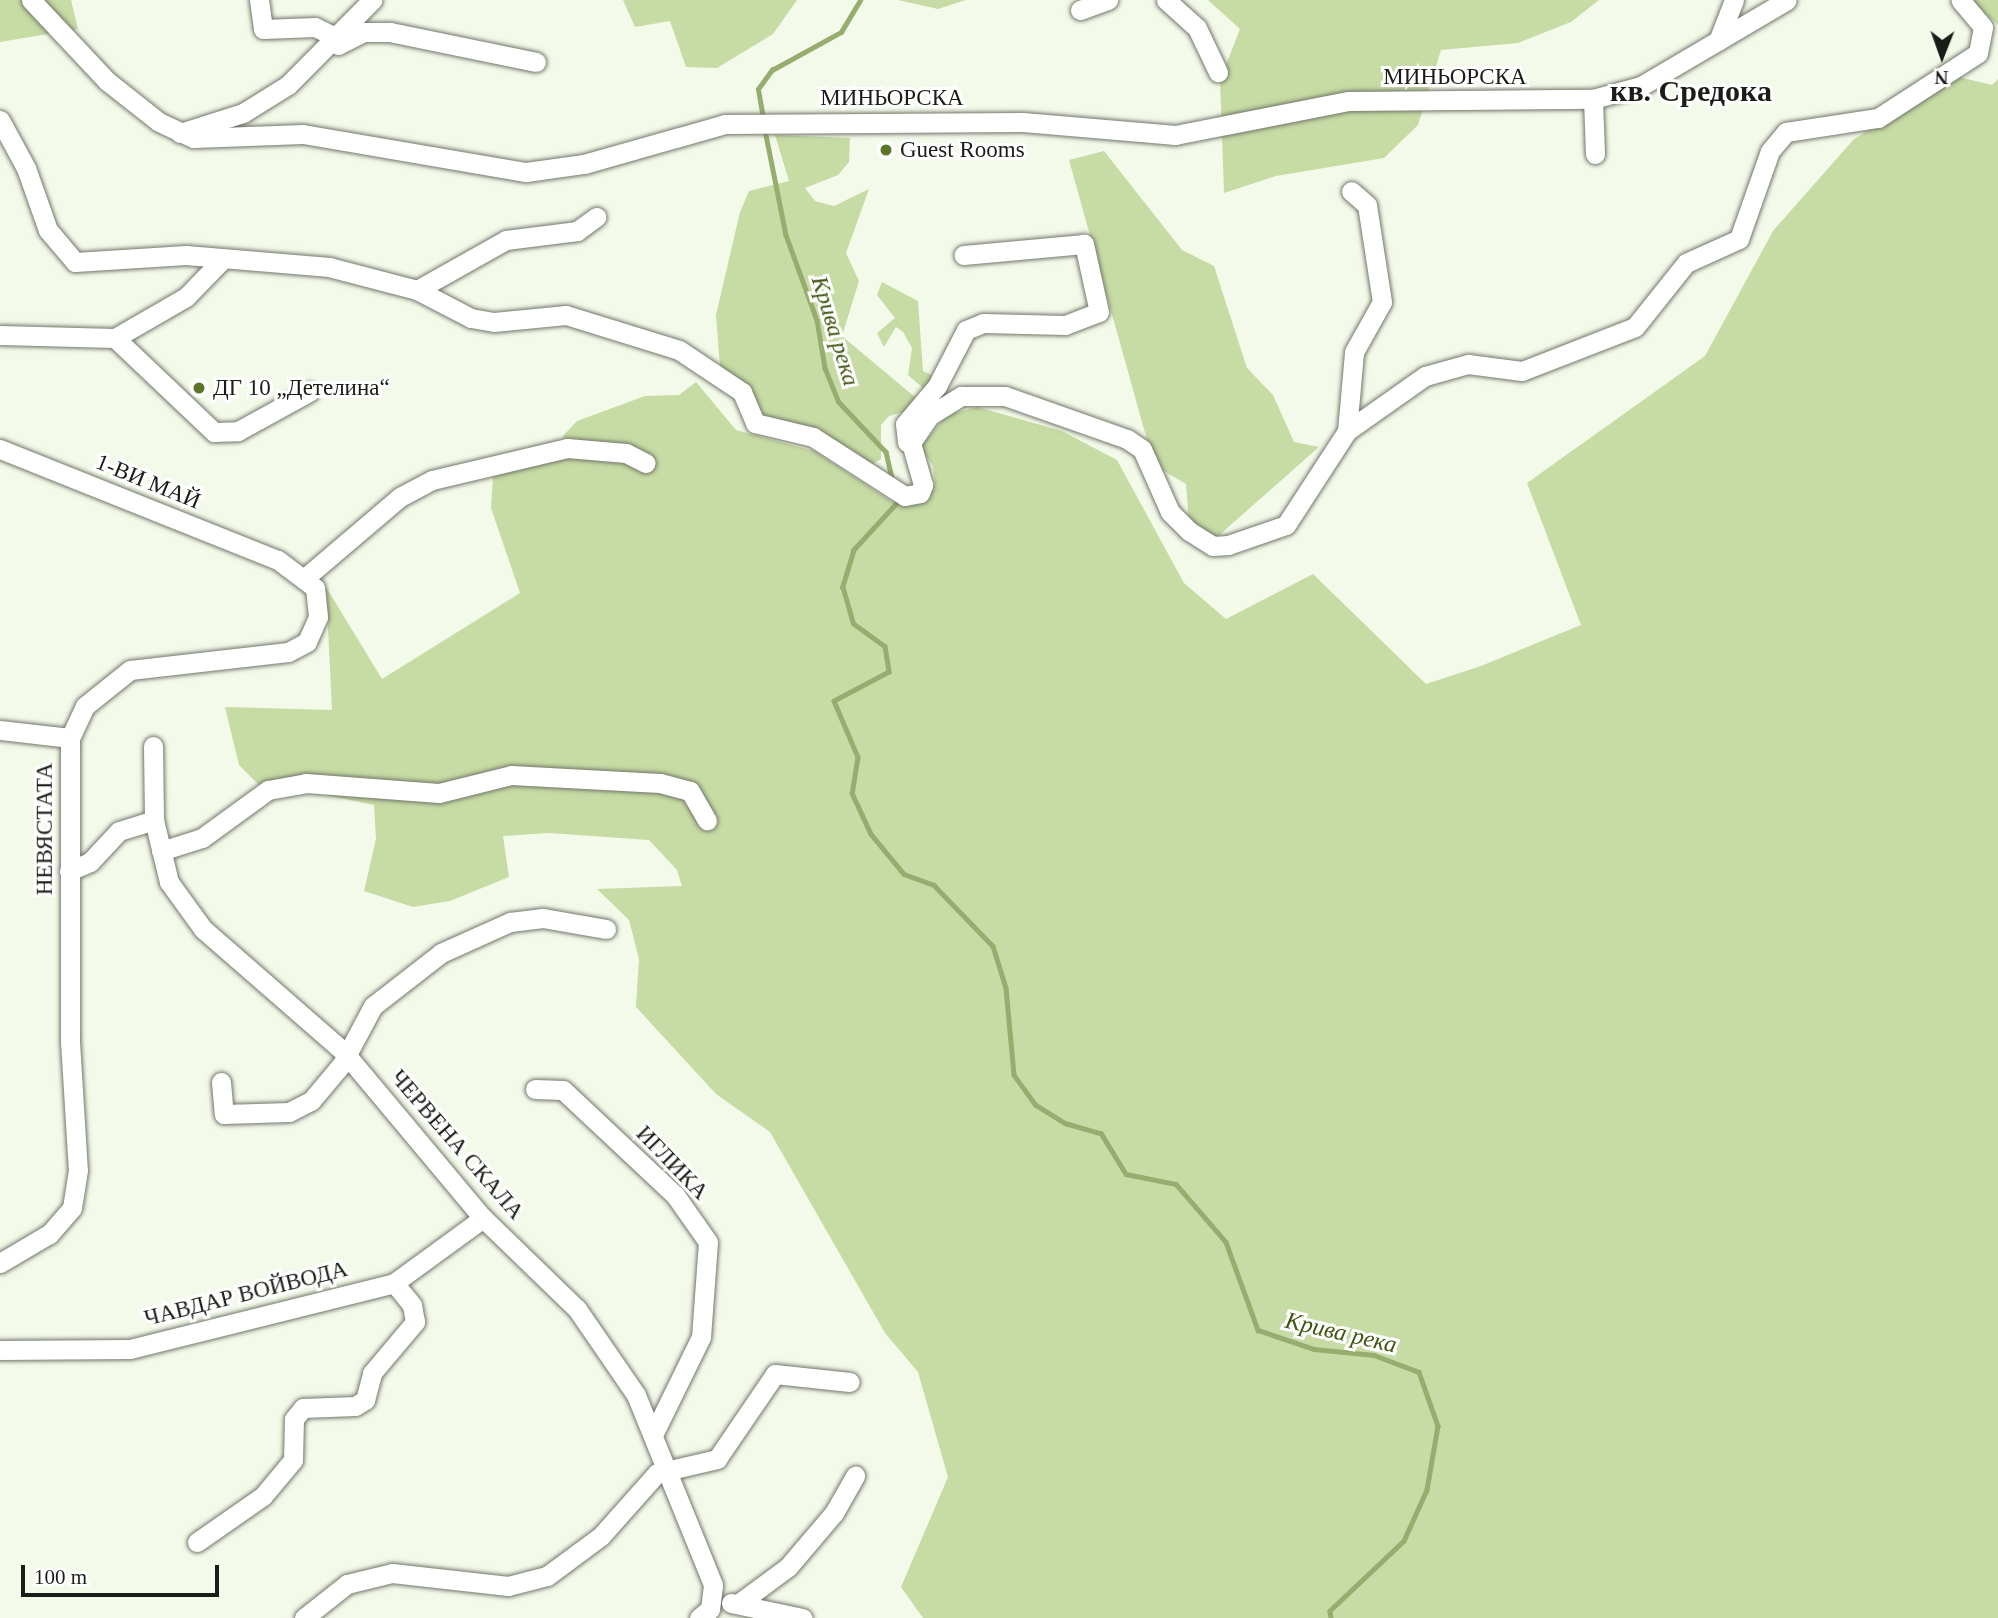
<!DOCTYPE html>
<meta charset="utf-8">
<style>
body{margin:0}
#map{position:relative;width:1998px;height:1618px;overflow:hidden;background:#f4faea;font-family:"Times New Roman",serif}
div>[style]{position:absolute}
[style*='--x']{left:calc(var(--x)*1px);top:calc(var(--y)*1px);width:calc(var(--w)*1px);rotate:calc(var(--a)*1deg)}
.green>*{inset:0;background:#c7dba4}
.stream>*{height:4.5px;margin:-2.25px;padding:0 2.25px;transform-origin:2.25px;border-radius:2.25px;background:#97ad6f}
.roads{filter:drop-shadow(0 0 2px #72776a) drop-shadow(0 0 2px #72776a)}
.minor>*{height:19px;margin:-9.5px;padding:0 9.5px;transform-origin:9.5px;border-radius:9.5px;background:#fff}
.dots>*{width:19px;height:19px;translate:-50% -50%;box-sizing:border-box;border:4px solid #fff;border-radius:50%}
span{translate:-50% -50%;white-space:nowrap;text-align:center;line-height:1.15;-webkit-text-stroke:6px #fff;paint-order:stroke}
.street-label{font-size:23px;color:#1a1c17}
.poi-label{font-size:23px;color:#1a1c17}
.left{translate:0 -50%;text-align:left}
.water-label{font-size:24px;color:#425510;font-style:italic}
.district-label{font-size:30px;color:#1a1c17;font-weight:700}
.north{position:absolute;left:1907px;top:21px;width:70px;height:70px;-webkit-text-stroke:5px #fff;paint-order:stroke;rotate:181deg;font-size:19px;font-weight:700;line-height:28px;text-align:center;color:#1a1c17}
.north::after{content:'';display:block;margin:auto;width:24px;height:32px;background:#1a1c17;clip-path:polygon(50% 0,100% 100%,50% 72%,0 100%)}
.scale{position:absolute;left:21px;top:1565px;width:198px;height:32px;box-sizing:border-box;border:4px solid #1a1c17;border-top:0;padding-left:9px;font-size:21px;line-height:24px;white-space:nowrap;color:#1a1c17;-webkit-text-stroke:5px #fff;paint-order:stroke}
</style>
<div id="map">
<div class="green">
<i style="clip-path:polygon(0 0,71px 0,78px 29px,0 42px)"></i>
<i style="clip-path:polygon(623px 0,797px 0,773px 34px,717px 68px,686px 67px,670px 21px,635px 27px)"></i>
<i style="clip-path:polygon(898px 0,966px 0,938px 9px)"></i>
<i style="clip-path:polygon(1208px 0,1599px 0,1571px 22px,1518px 43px,1441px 50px,1418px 125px,1384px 158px,1276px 176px,1224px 193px,1220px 80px,1240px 29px)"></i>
<i style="clip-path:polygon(1970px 0,1998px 0,1998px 25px)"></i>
<i style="clip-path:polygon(1955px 76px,1992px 85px,1998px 79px,1998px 1618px,923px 1618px,901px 1587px,948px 1477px,918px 1372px,885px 1333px,770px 1132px,716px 1094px,636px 1007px,639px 959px,629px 920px,597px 889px,682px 886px,677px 870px,649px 840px,549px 833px,503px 836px,509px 877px,450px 901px,413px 907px,364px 891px,376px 839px,374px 805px,316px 793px,270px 796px,239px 765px,225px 707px,332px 710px,326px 587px,382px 679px,520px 593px,491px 508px,493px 477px,566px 455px,563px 436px,577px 421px,645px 396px,679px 395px,696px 382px,736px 430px,814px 451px,892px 502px,911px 505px,926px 499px,935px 485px,933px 466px,920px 447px,947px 415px,977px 407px,1062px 431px,1117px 460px,1184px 583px,1226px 619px,1313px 574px,1426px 684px,1481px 666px,1581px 625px,1527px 483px,1705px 356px,1773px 231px,1854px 139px)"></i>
<i style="clip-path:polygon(775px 135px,850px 138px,849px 162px,838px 175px,805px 188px,815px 201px,834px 206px,869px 189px,846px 253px,859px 281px,842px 336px,916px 398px,923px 388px,908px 375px,912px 348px,903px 332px,896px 327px,884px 347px,877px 333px,895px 318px,877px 295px,882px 282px,918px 301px,923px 371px,944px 381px,943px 401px,889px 416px,881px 425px,881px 459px,866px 468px,745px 418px,720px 367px,716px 315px,740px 212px,749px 191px,789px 181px)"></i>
<i style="clip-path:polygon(1104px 151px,1182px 250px,1214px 266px,1247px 368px,1273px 395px,1294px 442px,1319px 447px,1217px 537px,1189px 523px,1186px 484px,1154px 465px,1069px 160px)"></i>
</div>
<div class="stream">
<i style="--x:763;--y:118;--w:29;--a:-100"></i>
<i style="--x:758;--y:89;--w:24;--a:-54"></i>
<i style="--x:772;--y:70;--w:79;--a:-28.8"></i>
<i style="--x:841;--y:32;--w:37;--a:-59"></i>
<i style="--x:765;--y:130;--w:107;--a:78.7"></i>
<i style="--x:786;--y:235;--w:90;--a:70"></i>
<i style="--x:817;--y:320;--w:49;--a:80.5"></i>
<i style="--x:825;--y:368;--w:35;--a:68"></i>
<i style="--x:838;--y:401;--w:70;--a:46.7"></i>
<i style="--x:886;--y:452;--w:28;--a:77"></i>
<i style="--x:899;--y:501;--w:67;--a:132.6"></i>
<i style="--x:854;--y:550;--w:39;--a:107"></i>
<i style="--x:843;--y:587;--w:37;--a:74"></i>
<i style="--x:853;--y:623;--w:39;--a:36"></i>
<i style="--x:885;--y:646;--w:26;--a:81"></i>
<i style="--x:889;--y:672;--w:62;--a:152.2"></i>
<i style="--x:834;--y:701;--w:61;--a:66.8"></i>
<i style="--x:858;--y:757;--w:36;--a:99"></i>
<i style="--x:852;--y:793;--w:45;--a:65.1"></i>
<i style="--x:871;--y:834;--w:52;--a:50.5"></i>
<i style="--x:904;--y:874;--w:32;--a:20"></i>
<i style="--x:934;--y:885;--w:85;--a:46"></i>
<i style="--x:993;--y:946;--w:44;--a:72.8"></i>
<i style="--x:1006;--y:988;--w:87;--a:84.7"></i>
<i style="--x:1014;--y:1075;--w:37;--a:54"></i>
<i style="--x:1036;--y:1105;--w:34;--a:32"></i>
<i style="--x:1065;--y:1123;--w:37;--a:16"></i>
<i style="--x:1101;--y:1133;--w:48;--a:58.6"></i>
<i style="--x:1126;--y:1174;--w:51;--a:11.3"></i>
<i style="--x:1176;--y:1184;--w:77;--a:49.2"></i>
<i style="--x:1226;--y:1242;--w:94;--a:70"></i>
<i style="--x:1258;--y:1330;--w:59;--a:18.7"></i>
<i style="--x:1314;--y:1349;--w:60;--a:5.7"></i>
<i style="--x:1374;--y:1355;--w:48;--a:20.7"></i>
<i style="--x:1419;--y:1372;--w:57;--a:70.6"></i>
<i style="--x:1438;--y:1426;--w:65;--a:99.8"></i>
<i style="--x:1427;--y:1490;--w:56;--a:114.3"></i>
<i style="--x:1404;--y:1541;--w:102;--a:136.6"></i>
<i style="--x:1330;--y:1611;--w:7;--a:82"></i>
</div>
<div class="roads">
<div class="minor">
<i style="--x:31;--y:0;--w:111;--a:46.8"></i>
<i style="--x:107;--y:81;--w:66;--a:38.3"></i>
<i style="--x:159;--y:122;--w:38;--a:25"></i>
<i style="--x:194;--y:138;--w:109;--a:-2.1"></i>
<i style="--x:303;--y:134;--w:226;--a:9.7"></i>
<i style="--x:526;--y:172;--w:59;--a:-7.9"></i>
<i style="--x:584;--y:164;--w:147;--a:-15.8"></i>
<i style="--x:725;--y:124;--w:298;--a:-0.4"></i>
<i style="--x:1023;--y:122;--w:153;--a:4.9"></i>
<i style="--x:1175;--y:135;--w:177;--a:-11.1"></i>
<i style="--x:1349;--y:101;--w:244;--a:-0.5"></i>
<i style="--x:1593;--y:99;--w:50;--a:-15.2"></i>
<i style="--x:1641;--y:86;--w:169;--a:-30.5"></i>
<i style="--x:259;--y:0;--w:29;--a:82"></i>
<i style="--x:263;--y:29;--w:52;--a:-2.2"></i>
<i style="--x:315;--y:27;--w:25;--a:26"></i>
<i style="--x:1166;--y:0;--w:42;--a:42.1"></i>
<i style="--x:1197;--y:28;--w:49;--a:64.5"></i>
<i style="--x:1080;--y:10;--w:30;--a:-20"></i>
<i style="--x:1718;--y:41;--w:44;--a:-68.7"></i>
<i style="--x:338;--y:45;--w:28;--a:-27"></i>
<i style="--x:363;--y:32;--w:27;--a:0"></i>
<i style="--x:390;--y:32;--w:149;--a:11.6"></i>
<i style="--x:1593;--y:99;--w:55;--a:87.9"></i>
<i style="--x:0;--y:120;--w:55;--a:61.6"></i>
<i style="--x:26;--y:168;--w:66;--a:70.5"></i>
<i style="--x:48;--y:230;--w:42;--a:49.8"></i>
<i style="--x:75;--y:262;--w:111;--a:-3.6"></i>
<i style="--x:186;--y:255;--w:144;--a:4.8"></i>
<i style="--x:329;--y:267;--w:91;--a:14.6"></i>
<i style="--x:417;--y:290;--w:61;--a:27.4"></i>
<i style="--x:471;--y:318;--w:23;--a:10"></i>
<i style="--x:494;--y:322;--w:72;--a:-5.6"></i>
<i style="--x:566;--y:315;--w:118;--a:17.2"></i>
<i style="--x:679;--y:350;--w:76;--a:33.7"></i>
<i style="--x:742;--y:392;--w:34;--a:67"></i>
<i style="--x:755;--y:423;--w:60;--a:13.6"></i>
<i style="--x:813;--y:437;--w:109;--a:32.7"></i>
<i style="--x:905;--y:496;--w:15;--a:-11"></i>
<i style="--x:920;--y:493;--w:9;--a:-69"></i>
<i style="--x:923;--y:485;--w:44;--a:-105.9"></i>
<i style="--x:911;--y:443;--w:32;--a:-56"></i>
<i style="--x:929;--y:416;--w:38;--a:-32"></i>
<i style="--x:961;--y:396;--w:44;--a:0"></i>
<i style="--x:1005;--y:396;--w:129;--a:19.4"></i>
<i style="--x:1127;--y:439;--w:18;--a:34"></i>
<i style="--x:1142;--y:449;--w:69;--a:66"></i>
<i style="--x:1170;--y:512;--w:27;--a:45"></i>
<i style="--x:1189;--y:531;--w:28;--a:32"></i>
<i style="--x:1213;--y:546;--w:15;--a:-4"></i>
<i style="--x:1228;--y:545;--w:61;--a:-19"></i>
<i style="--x:1286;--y:525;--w:112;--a:-57"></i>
<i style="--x:1347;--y:431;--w:95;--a:-35.2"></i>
<i style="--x:1425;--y:376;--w:45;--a:-15.6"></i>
<i style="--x:1468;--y:364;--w:54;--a:7.4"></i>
<i style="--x:1522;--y:371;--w:121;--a:-21.3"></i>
<i style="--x:1635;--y:327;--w:82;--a:-51.4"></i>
<i style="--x:1686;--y:263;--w:58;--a:-24.4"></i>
<i style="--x:1739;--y:239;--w:93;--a:-70.6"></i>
<i style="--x:1770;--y:151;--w:25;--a:-50"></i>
<i style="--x:1786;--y:132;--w:93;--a:-8.7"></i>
<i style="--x:1878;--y:118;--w:119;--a:-33"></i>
<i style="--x:1978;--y:53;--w:26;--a:-79"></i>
<i style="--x:1983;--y:27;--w:35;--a:-130"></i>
<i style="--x:180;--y:133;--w:66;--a:-17.6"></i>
<i style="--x:243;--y:113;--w:53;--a:-31.9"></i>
<i style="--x:288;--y:85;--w:120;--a:-45.3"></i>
<i style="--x:417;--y:290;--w:102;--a:-29.3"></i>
<i style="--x:506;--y:240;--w:72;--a:-7.2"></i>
<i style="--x:577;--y:231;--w:24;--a:-36"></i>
<i style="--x:0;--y:335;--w:115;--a:1.5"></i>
<i style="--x:115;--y:338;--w:82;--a:-30"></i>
<i style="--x:186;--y:297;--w:52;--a:-45.8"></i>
<i style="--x:115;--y:338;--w:137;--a:43.5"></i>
<i style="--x:214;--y:432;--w:24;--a:-2"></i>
<i style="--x:238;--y:431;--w:81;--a:-28.8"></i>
<i style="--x:1347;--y:431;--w:79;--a:-84.9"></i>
<i style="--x:1354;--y:352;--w:57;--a:-60.8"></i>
<i style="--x:1382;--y:302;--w:98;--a:-98.8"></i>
<i style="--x:1367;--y:205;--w:21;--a:-139"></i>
<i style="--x:907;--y:442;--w:18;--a:-96"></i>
<i style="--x:905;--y:424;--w:50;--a:-49.9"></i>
<i style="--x:937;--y:386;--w:63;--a:-62.6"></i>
<i style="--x:966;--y:330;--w:18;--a:-22"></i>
<i style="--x:983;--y:323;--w:82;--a:1.4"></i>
<i style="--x:1065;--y:325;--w:36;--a:-21"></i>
<i style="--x:1099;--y:312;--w:70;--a:-102.4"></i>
<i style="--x:1084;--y:244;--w:121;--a:174.8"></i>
<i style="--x:0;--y:449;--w:299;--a:21.8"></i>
<i style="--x:278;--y:560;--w:46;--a:37.1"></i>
<i style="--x:315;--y:588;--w:29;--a:84"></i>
<i style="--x:318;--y:617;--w:27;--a:114"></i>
<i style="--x:307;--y:642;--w:21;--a:152"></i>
<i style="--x:288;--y:652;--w:159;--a:173.5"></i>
<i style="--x:130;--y:670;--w:58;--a:141.3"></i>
<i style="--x:85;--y:706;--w:35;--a:115"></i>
<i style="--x:70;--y:738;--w:303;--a:90"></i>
<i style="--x:70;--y:1041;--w:129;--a:86.5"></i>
<i style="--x:78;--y:1170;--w:38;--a:99"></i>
<i style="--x:72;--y:1208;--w:35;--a:131"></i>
<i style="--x:49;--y:1234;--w:57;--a:149.4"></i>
<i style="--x:306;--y:577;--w:123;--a:-40.4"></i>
<i style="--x:400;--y:497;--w:36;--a:-28"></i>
<i style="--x:432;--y:480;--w:139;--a:-13.3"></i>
<i style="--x:567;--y:448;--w:59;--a:4.8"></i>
<i style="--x:626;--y:453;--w:22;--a:27"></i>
<i style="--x:0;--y:730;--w:70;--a:6.5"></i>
<i style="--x:153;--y:746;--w:74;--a:89.2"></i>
<i style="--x:154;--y:820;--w:64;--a:76.4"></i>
<i style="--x:169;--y:882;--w:58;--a:54.1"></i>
<i style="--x:203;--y:929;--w:187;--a:41.1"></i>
<i style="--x:344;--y:1052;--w:217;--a:50.1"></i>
<i style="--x:483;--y:1218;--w:131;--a:44.1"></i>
<i style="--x:577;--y:1309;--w:104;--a:55.5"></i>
<i style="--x:636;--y:1395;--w:205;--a:67.9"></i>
<i style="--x:713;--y:1585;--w:24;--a:97"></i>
<i style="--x:710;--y:1609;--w:14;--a:141"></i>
<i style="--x:161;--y:851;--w:43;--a:-17.6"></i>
<i style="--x:202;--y:838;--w:82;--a:-36"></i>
<i style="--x:268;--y:790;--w:39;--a:-10"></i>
<i style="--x:306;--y:783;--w:133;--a:4.3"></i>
<i style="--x:439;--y:793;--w:74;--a:-14"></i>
<i style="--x:511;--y:775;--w:149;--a:3.1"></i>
<i style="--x:660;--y:783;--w:31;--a:15"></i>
<i style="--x:690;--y:791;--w:34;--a:60"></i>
<i style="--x:69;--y:871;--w:23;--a:-23"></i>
<i style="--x:90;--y:862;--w:42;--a:-46.9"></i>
<i style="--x:119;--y:831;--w:37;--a:-17"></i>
<i style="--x:221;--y:1082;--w:32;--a:85"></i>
<i style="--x:224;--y:1114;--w:65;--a:-1.8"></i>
<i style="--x:289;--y:1112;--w:25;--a:-27"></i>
<i style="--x:311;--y:1101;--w:48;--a:-50"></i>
<i style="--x:342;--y:1064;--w:66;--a:-61.9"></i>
<i style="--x:373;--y:1006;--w:86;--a:-37.9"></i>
<i style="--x:441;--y:953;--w:76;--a:-24.2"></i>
<i style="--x:510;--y:922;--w:33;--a:-7"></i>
<i style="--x:543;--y:918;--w:64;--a:9.9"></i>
<i style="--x:535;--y:1089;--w:28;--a:2"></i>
<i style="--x:563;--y:1090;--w:154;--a:43.2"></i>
<i style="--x:675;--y:1195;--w:57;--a:54.9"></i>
<i style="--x:708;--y:1242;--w:95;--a:94.2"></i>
<i style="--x:701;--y:1337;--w:105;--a:116.1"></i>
<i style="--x:0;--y:1350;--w:130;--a:-0.4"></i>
<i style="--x:130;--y:1349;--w:272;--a:-14"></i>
<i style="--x:394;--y:1283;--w:110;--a:-36.1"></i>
<i style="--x:197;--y:1542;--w:80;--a:-34.9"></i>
<i style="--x:263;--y:1496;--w:47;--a:-50.2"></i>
<i style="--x:293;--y:1460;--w:41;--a:-88.6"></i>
<i style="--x:294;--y:1419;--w:14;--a:-51"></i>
<i style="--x:303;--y:1408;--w:52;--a:-2.2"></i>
<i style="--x:355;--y:1406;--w:12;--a:-31"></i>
<i style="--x:365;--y:1400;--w:28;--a:-75"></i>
<i style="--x:372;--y:1373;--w:67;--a:-49.9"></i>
<i style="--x:415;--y:1322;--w:17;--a:-100"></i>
<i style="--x:412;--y:1305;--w:28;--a:-129"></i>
<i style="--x:731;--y:1603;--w:73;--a:11.9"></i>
<i style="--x:738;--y:1604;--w:62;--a:-36.5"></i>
<i style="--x:788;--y:1567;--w:71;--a:-49.6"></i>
<i style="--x:834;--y:1513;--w:43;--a:-60.4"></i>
<i style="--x:304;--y:1618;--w:55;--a:-38.3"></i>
<i style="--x:347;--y:1584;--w:46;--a:-13.7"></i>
<i style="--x:392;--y:1573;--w:117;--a:6.4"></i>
<i style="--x:508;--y:1586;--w:40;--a:-14.4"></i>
<i style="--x:547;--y:1576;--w:67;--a:-36.5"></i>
<i style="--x:601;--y:1536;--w:84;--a:-48.4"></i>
<i style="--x:657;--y:1473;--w:62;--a:-13.1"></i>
<i style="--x:717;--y:1459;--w:103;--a:-55.7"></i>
<i style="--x:775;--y:1374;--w:75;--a:6.1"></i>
</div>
</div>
<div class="dots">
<i style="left:886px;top:150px;background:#5d7527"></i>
<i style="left:199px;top:388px;background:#5d7527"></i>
</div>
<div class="street-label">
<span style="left:1455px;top:77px">МИНЬОРСКА</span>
<span style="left:892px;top:98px">МИНЬОРСКА</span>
<span style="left:148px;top:482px;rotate:22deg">1-ВИ МАЙ</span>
<span style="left:45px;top:829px;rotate:-90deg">НЕВЯСТАТА</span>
<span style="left:457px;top:1145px;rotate:49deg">ЧЕРВЕНА СКАЛА</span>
<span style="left:672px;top:1163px;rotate:46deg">ИГЛИКА</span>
<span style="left:246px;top:1294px;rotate:-14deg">ЧАВДАР ВОЙВОДА</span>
</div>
<div class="poi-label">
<span class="left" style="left:900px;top:150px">Guest Rooms</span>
<span class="left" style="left:213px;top:388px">ДГ 10 „Детелина“</span>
</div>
<div class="water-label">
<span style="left:835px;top:331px;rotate:73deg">Крива река</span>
<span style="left:1341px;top:1333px;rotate:13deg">Крива река</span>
</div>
<div class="district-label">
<span style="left:1691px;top:91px">кв. Средока</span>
</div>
<div class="north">N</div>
<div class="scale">100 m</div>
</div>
